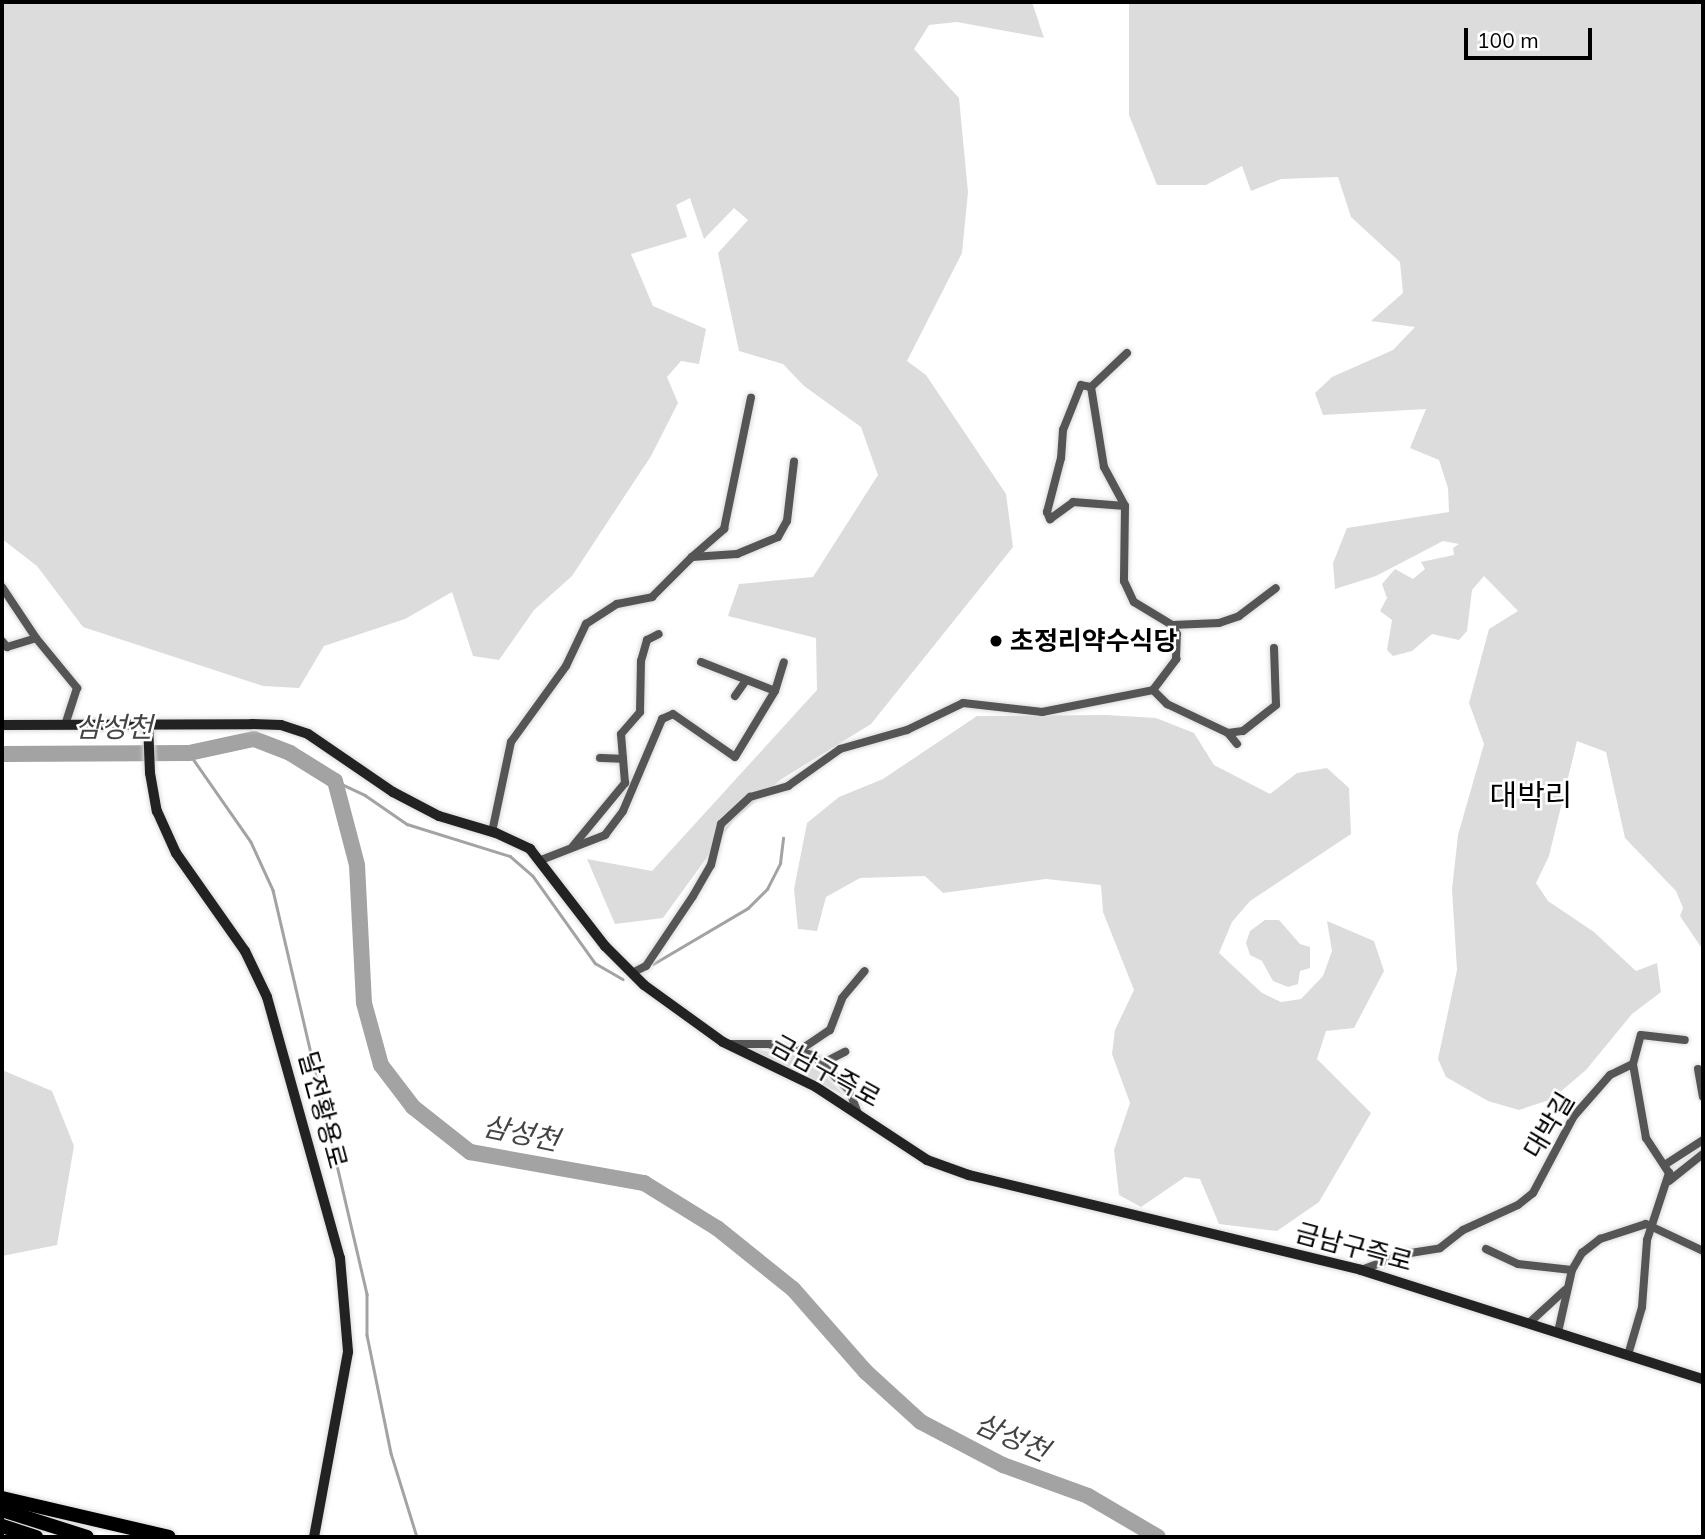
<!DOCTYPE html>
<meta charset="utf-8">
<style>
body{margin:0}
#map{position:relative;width:1705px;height:1539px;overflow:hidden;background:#fff;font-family:Mulish,"Noto Sans KR",sans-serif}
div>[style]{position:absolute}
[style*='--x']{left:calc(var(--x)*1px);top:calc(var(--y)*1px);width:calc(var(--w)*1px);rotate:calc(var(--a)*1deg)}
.green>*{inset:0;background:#dcdcdc}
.stream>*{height:2.5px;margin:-1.25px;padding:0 1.25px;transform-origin:1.25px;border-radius:1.25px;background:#a3a3a3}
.river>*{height:16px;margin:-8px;padding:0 8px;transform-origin:8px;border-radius:8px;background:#a3a3a3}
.roads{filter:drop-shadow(0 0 2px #dbdbdb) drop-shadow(0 0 2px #dbdbdb)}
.street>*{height:8px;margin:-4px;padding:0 4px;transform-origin:4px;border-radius:4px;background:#555}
.secondary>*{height:10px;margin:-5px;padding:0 5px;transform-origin:5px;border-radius:5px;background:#222}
.highway>*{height:14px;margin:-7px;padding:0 7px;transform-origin:7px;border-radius:7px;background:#000}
.dots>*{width:19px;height:19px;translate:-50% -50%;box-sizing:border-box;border:4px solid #fff;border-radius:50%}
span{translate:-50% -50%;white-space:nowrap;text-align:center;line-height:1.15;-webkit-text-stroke:5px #fff;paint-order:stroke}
.poi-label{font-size:26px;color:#000;font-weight:700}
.left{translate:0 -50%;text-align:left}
.street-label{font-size:26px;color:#000}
.water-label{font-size:28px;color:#444;font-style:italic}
.quarter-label{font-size:30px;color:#000}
.frame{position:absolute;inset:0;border:4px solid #000;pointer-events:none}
.scale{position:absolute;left:1464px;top:28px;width:128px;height:32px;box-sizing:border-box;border:4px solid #000;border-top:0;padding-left:9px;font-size:21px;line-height:24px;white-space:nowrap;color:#000;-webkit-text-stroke:5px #fff;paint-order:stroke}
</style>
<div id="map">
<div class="green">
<i style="clip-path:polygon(2px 2px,1032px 2px,1044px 38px,957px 22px,929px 25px,914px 49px,959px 98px,968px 192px,962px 253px,907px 361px,926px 375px,1006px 494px,1013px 547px,871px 724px,780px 780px,734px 820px,663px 918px,615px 924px,587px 859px,652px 871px,817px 690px,816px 638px,728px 616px,739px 584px,813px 577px,878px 475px,861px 427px,804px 386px,783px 364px,739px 351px,718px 253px,748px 220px,734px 208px,704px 239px,690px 198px,676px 205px,687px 237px,631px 254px,653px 306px,706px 329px,699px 364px,681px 361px,667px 377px,678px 403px,651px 456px,572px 576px,534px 610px,499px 660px,473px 656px,452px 592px,405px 619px,324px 646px,299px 688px,263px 686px,83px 627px,37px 566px,2px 539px)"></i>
<i style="clip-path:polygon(1129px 2px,1703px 2px,1703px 950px,1680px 916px,1683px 908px,1676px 891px,1625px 838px,1606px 752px,1577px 741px,1549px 856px,1536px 883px,1548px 901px,1594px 932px,1636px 971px,1657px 963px,1661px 992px,1632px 1014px,1586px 1070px,1552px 1099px,1519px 1110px,1488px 1101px,1446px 1077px,1438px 1059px,1457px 970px,1452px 889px,1458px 835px,1484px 744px,1469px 703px,1489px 629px,1518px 611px,1484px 576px,1472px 590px,1467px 631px,1459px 640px,1432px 634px,1412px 651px,1393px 656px,1387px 650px,1392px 620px,1380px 611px,1387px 598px,1382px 584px,1395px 569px,1413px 579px,1425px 569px,1421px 562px,1454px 555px,1453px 548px,1459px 544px,1443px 541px,1376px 576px,1335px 589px,1333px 563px,1347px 528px,1449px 512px,1448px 488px,1439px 460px,1410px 448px,1426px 409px,1323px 415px,1315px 393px,1332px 377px,1393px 350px,1415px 327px,1371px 321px,1403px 293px,1400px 262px,1351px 217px,1338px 177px,1281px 179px,1251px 191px,1242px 166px,1206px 185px,1157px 185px,1129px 115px)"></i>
<i style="clip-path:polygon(1106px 715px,1156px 718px,1194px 733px,1214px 765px,1270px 794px,1297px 773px,1327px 768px,1349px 788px,1351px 834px,1250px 901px,1232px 922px,1219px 953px,1262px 993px,1281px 1002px,1301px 999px,1323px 976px,1332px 951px,1327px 921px,1374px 941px,1384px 971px,1354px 1028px,1326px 1031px,1317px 1059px,1371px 1113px,1319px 1202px,1277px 1231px,1219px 1224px,1200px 1179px,1185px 1177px,1141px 1207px,1119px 1195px,1114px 1150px,1130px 1103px,1112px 1054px,1115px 1030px,1134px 990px,1103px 912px,1101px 885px,1046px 879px,943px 893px,925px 876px,860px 878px,826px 897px,817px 931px,798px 929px,794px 889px,807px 823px,839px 797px,883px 779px,977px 716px)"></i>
<i style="clip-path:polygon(1265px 920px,1279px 920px,1300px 944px,1310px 947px,1310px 968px,1300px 971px,1298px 984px,1288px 987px,1273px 981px,1262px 961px,1250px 955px,1246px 943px,1250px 931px)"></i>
<i style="clip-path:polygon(750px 1049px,806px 1057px,844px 1095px)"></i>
<i style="clip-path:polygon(2px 1070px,52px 1091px,74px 1146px,57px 1245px,2px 1256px)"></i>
</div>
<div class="stream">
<i style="--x:189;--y:753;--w:108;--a:55.1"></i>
<i style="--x:251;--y:842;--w:53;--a:65.4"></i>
<i style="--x:273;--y:890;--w:415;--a:76.9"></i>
<i style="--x:367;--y:1294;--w:41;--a:90"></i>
<i style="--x:367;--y:1335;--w:120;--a:78.5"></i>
<i style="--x:391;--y:1453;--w:88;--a:72.8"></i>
<i style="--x:335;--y:781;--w:33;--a:25"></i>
<i style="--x:365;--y:795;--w:51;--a:34.6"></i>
<i style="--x:407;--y:824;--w:108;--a:17.3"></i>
<i style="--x:510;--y:856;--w:30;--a:41"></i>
<i style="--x:533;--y:876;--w:107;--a:54.5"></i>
<i style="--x:595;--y:963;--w:32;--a:30"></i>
<i style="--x:653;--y:964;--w:110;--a:-30.5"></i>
<i style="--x:748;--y:908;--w:27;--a:-45"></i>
<i style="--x:767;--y:889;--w:29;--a:-63"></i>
<i style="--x:780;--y:863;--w:25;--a:-83"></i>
</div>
<div class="river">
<i style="--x:2;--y:754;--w:187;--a:-0.3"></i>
<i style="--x:189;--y:753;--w:66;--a:-12.2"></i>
<i style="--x:254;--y:739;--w:39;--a:21"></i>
<i style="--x:290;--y:753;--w:53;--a:31.9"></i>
<i style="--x:335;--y:781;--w:87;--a:75.3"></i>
<i style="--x:357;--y:865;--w:138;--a:87.1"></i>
<i style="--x:364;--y:1003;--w:64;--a:74.7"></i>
<i style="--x:381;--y:1065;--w:53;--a:52.7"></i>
<i style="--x:413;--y:1107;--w:73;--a:38.3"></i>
<i style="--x:470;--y:1152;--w:177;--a:10.1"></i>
<i style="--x:644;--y:1183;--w:86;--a:31.7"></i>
<i style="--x:717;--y:1228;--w:97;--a:38.8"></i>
<i style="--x:793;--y:1289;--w:111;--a:48.7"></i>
<i style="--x:866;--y:1372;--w:74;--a:42.3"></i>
<i style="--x:921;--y:1422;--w:93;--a:27.7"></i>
<i style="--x:1003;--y:1465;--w:90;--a:20"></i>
<i style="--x:1088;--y:1496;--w:81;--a:30.4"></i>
</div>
<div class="roads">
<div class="street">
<i style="--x:1127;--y:353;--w:50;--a:136.6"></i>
<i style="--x:1091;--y:387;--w:81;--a:80.8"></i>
<i style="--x:1104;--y:467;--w:44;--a:61.7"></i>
<i style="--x:1125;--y:506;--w:75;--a:90.8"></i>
<i style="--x:1124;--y:581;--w:23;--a:65"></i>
<i style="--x:1134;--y:602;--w:44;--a:31.2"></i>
<i style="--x:1091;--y:387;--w:10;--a:-169"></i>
<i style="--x:1081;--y:385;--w:48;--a:111.8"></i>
<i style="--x:1063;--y:430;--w:28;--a:94"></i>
<i style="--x:1061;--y:458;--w:56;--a:104.5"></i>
<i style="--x:1047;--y:512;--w:8;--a:67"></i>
<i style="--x:1050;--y:519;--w:29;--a:-36"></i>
<i style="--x:1073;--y:502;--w:52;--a:4.4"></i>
<i style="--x:692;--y:557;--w:43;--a:-41.2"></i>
<i style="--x:724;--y:529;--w:134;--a:-78.4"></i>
<i style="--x:2;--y:587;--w:61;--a:56.3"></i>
<i style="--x:2;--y:641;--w:8;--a:50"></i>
<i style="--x:7;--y:647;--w:30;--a:-17"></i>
<i style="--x:36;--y:638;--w:65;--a:50.6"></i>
<i style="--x:77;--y:688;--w:38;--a:108"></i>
<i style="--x:701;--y:662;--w:79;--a:21.4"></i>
<i style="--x:1153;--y:690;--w:39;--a:-53"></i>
<i style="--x:1176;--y:659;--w:25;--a:-88"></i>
<i style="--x:1177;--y:634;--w:10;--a:-119"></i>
<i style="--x:1172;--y:625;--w:47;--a:-2.4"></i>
<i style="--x:1219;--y:623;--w:21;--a:-19"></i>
<i style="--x:1239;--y:616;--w:46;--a:-37.1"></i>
<i style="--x:735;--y:696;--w:19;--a:-55"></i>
<i style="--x:1237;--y:744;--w:14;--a:-129"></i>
<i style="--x:1228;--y:733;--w:15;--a:-8"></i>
<i style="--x:1243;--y:731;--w:42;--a:-38.2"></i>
<i style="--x:1276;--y:705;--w:57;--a:-92"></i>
<i style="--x:600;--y:758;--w:23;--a:2"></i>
<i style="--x:492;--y:832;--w:92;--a:-78.1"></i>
<i style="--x:511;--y:742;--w:94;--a:-54.1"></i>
<i style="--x:566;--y:666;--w:47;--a:-64.5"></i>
<i style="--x:586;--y:624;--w:37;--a:-33"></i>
<i style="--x:617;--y:604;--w:36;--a:-11"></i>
<i style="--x:652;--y:597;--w:57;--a:-45"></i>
<i style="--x:692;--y:557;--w:45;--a:-3.8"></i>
<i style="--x:737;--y:554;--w:44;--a:-22.5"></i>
<i style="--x:778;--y:537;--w:18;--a:-61"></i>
<i style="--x:787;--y:521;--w:60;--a:-83.3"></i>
<i style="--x:573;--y:846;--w:82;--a:-50.5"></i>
<i style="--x:625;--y:783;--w:49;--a:-94.7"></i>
<i style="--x:621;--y:734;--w:29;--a:-49"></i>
<i style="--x:640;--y:712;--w:51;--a:-88.9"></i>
<i style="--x:641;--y:661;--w:22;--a:-74"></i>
<i style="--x:647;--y:640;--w:13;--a:-27"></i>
<i style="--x:541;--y:860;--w:69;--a:-21.3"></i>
<i style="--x:605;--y:835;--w:30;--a:-53"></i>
<i style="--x:623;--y:811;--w:100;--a:-67"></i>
<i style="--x:662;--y:719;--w:12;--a:-24"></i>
<i style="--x:673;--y:714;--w:75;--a:34.7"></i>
<i style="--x:735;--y:757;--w:77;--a:-58.8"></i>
<i style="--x:775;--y:691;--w:30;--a:-73"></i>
<i style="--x:632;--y:973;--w:16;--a:-27"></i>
<i style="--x:646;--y:966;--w:84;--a:-56.1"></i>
<i style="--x:693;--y:896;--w:36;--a:-60"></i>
<i style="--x:711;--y:865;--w:42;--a:-76.3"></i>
<i style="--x:721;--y:824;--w:40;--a:-43"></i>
<i style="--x:750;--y:797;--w:40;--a:-16"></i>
<i style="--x:788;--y:786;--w:64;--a:-35.4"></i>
<i style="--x:840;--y:749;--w:70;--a:-15.8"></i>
<i style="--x:907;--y:730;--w:62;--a:-25.7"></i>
<i style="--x:963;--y:703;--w:80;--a:6.5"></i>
<i style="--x:1042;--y:712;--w:113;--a:-11.2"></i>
<i style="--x:1153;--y:690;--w:20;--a:45"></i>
<i style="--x:1167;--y:704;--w:68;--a:25.4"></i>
<i style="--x:727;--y:1044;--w:42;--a:0"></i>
<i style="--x:769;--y:1044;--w:44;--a:14.3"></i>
<i style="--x:812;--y:1055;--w:51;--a:43.4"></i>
<i style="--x:849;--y:1090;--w:25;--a:69"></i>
<i style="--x:800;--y:1050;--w:36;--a:-34"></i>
<i style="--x:830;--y:1030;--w:34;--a:-69"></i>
<i style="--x:842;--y:998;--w:35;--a:-50"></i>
<i style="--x:823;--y:1063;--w:25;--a:-27"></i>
<i style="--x:1698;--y:1069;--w:28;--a:80"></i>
<i style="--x:1666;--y:1164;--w:44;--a:-33"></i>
<i style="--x:1669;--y:1181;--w:43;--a:-38.5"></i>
<i style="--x:1486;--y:1249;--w:35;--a:25"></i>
<i style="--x:1518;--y:1264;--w:54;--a:6.3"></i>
<i style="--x:1361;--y:1270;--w:46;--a:-20.4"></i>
<i style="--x:1404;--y:1254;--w:36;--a:-9"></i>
<i style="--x:1440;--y:1248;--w:29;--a:-38"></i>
<i style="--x:1463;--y:1230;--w:60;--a:-24.4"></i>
<i style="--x:1518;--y:1205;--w:19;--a:-39"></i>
<i style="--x:1533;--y:1193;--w:87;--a:-62"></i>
<i style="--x:1574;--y:1116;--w:55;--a:-48.7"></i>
<i style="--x:1610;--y:1075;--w:25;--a:-26"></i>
<i style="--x:1529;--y:1323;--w:49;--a:-42.5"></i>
<i style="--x:1558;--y:1332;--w:64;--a:-77.3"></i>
<i style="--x:1572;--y:1270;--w:20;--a:-60"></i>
<i style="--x:1582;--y:1253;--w:23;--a:-38"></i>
<i style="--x:1600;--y:1239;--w:48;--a:-18.1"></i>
<i style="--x:1646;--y:1224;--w:63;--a:25.3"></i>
<i style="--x:1628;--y:1355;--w:50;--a:-73.7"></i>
<i style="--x:1642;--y:1307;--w:67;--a:-85.7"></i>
<i style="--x:1647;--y:1240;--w:71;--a:-71.8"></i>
<i style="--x:1669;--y:1173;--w:42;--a:-123.3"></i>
<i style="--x:1646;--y:1138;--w:75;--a:-100"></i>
<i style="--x:1633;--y:1064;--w:30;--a:-75"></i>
<i style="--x:1641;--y:1035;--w:44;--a:6.5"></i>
</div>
<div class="secondary">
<i style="--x:148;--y:723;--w:50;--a:87.7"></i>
<i style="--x:150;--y:773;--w:39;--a:80"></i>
<i style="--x:157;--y:811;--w:46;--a:65.7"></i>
<i style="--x:176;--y:853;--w:120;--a:54.9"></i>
<i style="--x:245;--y:951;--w:51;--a:64.4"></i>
<i style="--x:267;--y:997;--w:271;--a:74.4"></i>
<i style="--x:340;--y:1258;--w:94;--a:85.1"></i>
<i style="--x:348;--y:1352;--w:188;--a:100.4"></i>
<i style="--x:2;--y:725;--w:250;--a:-0.2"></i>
<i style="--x:252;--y:724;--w:29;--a:2"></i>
<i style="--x:281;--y:725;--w:28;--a:18"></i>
<i style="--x:308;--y:734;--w:103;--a:34.3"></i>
<i style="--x:393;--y:792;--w:52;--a:27.6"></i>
<i style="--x:439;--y:816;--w:59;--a:16.6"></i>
<i style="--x:496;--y:833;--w:38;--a:25"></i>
<i style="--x:530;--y:849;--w:123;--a:52.3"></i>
<i style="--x:605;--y:946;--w:55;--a:45"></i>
<i style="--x:644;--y:985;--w:97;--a:35.8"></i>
<i style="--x:723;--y:1042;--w:103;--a:25.8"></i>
<i style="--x:816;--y:1087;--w:133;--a:33.3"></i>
<i style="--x:927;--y:1160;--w:45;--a:19.7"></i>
<i style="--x:969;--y:1175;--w:403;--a:13.6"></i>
<i style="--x:1361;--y:1270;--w:359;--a:17.7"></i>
</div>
<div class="highway">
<i style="--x:2;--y:1498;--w:171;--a:13.1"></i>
<i style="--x:2;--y:1510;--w:89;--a:17.6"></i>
<i style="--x:2;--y:1526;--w:36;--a:18"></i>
</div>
</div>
<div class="dots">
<i style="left:996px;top:641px;background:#000"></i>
</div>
<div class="poi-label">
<span class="left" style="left:1010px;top:641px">초정리약수식당</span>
</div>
<div class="street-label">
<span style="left:826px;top:1071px;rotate:29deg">금남구즉로</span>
<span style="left:323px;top:1110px;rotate:75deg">달전황용로</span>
<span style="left:1549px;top:1125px;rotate:-59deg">대박길</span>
<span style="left:1354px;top:1247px;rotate:15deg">금남구즉로</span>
</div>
<div class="water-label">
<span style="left:114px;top:727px">삼성천</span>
<span style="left:521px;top:1133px;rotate:12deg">삼성천</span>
<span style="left:1012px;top:1437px;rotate:24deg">삼성천</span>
</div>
<div class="quarter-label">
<span style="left:1531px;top:795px">대박리</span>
</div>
<div class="frame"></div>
<div class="scale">100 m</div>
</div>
